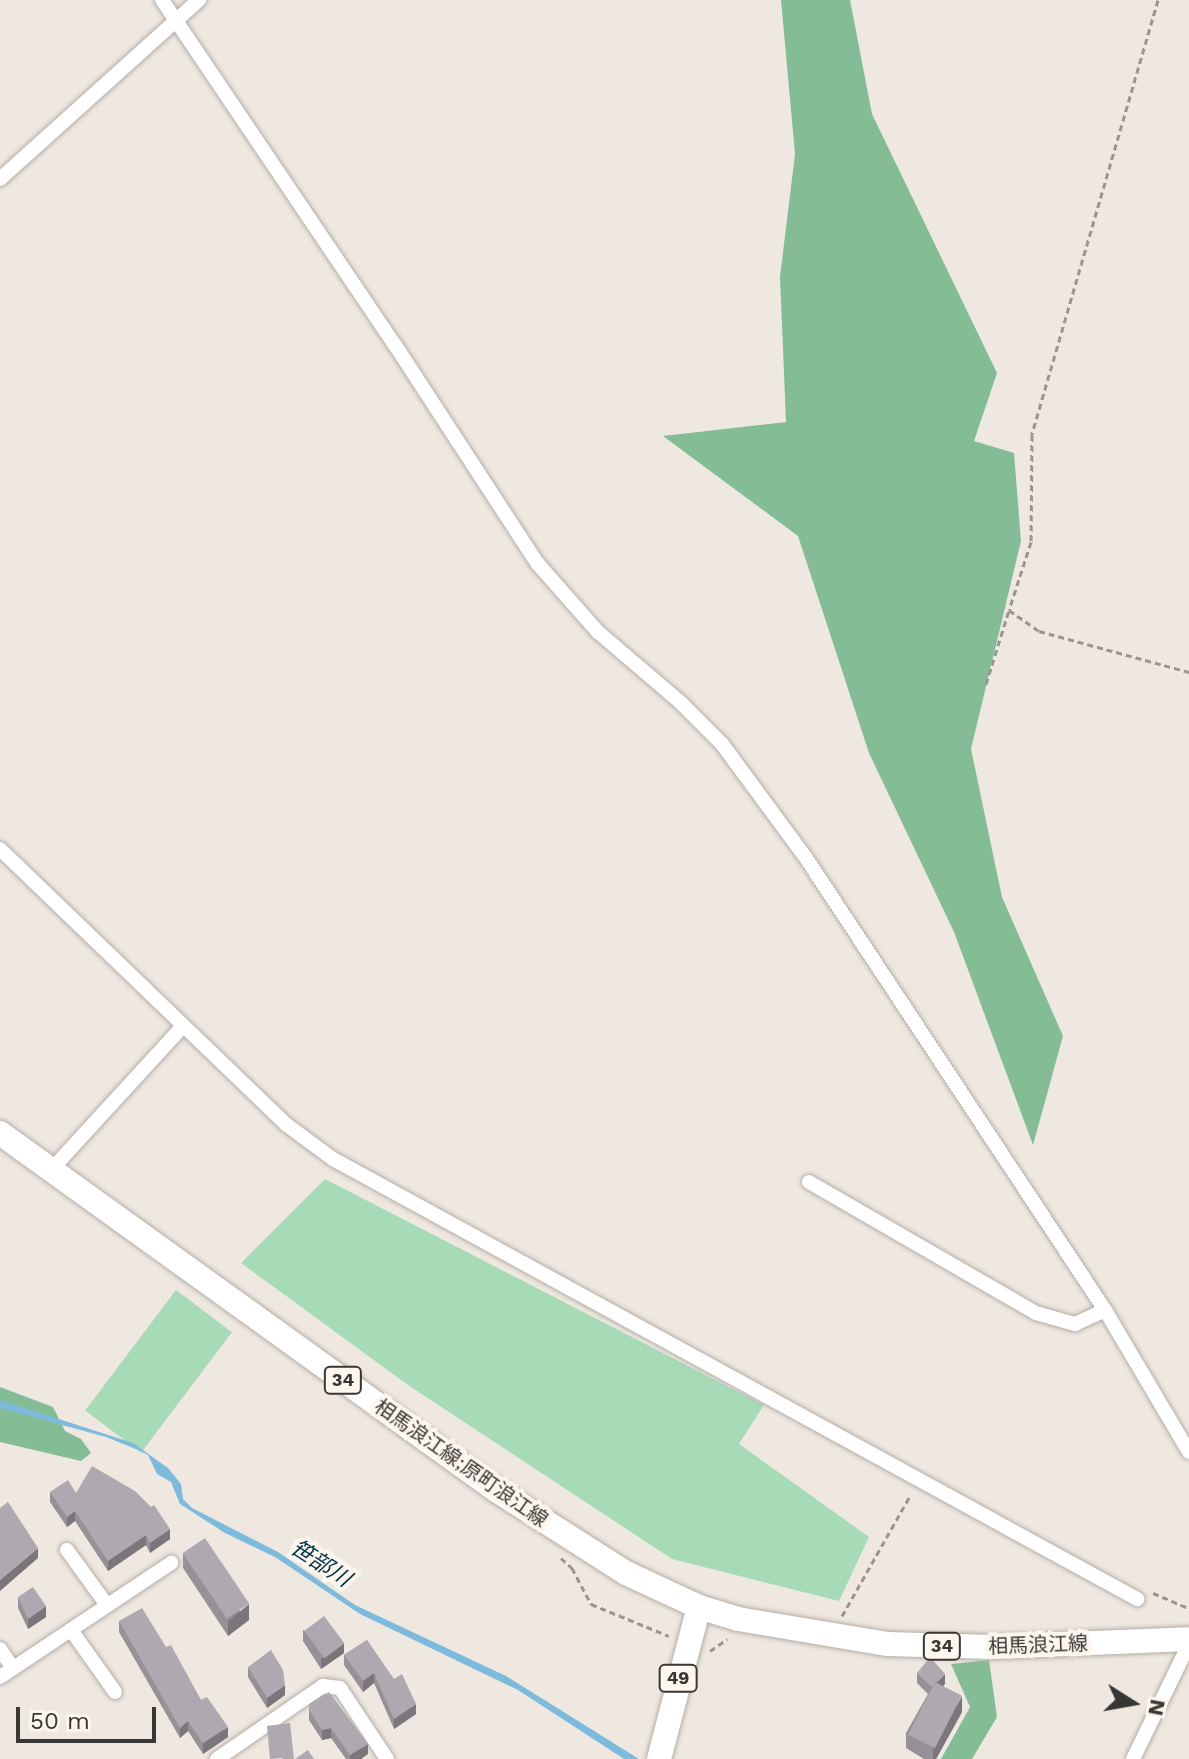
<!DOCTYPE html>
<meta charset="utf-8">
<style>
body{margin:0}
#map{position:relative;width:1189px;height:1759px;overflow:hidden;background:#efe8e1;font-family:"Work Sans","Noto Sans JP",sans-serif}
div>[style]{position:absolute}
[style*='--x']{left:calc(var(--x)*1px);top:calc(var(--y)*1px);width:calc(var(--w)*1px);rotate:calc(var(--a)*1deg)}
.green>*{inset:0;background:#a7dbb7;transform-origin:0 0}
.forest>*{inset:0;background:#84bc96}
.water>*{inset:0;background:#7dbadc}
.path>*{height:3px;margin-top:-1.5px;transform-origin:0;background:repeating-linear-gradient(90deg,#9a9590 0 6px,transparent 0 10px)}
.roads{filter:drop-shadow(0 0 2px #b4aea7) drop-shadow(0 0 2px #b4aea7)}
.minor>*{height:14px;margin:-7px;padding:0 7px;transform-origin:7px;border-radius:7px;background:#fff}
.primary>*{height:24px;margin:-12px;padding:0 12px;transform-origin:12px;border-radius:12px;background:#fff}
.wall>*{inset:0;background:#969197}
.shaded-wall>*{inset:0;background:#7a767b}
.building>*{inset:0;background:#aea9b0;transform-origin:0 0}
span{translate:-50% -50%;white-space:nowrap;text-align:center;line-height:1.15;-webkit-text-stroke:8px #fcf6ee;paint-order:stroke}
.shield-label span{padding:2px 6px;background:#fcf6ee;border:2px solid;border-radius:6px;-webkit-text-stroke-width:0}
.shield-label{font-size:18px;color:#393734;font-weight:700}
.street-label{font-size:20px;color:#393734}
.water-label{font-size:22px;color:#00334b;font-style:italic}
.north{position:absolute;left:1093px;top:1663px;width:80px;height:80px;-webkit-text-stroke:6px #fcf6ee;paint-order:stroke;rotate:101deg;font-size:22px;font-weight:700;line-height:32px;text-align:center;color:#393734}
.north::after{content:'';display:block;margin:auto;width:28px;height:36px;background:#393734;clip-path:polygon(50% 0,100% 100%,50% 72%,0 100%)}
.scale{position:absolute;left:16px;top:1707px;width:140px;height:36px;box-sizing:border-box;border:4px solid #393734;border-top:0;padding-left:10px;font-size:24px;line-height:28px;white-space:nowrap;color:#393734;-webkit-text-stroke:6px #fcf6ee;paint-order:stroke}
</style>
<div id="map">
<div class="green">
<i style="clip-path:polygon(325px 1179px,764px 1405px,739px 1444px,869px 1537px,839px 1601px,672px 1559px,408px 1385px,241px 1263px)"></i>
<i style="left:176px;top:1290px;width:70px;height:151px;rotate:37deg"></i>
</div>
<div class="forest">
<i style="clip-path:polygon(781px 0,850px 0,872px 114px,997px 373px,974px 441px,1014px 453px,1021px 541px,971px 749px,1002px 897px,1063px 1036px,1033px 1145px,954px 932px,869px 753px,798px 536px,663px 436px,786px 422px,780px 277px,795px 154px)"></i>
<i style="clip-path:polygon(0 1387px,53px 1407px,65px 1431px,81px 1439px,91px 1453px,81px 1461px,0 1442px)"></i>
<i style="clip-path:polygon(989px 1660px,997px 1717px,972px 1759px,941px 1759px,970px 1707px,951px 1664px)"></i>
</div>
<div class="water">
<i style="clip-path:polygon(0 1400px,133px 1443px,168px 1468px,181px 1484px,183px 1499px,192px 1508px,278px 1552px,355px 1605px,506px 1676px,639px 1759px,624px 1759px,518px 1690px,360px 1614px,275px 1557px,225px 1533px,180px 1504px,171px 1482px,157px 1474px,148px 1455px,138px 1450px,106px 1437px,0 1408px)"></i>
</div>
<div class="path">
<i style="--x:1158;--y:0;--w:453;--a:106.2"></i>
<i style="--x:1032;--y:435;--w:107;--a:90.5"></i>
<i style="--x:1031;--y:542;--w:71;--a:107.9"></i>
<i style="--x:1009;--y:610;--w:37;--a:35"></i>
<i style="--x:1039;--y:631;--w:156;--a:15.3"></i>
<i style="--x:986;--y:684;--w:77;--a:-72.7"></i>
<i style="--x:561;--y:1558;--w:15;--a:42"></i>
<i style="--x:572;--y:1568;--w:41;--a:62.2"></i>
<i style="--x:591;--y:1604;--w:84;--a:22.3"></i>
<i style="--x:1153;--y:1593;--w:39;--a:23"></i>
<i style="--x:842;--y:1616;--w:140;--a:-60.5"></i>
<i style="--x:710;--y:1651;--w:21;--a:-35"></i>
</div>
<div class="roads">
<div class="minor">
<i style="--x:162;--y:0;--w:416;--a:56"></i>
<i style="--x:395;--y:345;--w:262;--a:56.9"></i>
<i style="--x:538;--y:564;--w:91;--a:48.6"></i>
<i style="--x:598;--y:632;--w:109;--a:40.5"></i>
<i style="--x:681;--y:703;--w:58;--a:45"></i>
<i style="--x:722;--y:744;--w:142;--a:53.6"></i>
<i style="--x:806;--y:858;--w:542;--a:56.52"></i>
<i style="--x:1105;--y:1310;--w:165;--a:59.4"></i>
<i style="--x:0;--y:179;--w:268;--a:-42"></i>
<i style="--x:0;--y:849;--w:398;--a:43.9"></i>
<i style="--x:287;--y:1125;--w:57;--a:36.5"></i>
<i style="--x:333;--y:1159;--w:917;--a:28.69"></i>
<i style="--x:52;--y:1169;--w:193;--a:-47.5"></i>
<i style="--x:809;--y:1182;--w:262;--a:30"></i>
<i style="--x:1036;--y:1313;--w:41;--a:15.8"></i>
<i style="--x:1075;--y:1324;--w:33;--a:-25"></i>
<i style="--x:67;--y:1550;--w:68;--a:54"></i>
<i style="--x:71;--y:1630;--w:76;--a:54.6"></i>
<i style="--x:0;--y:1649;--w:23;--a:56"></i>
<i style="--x:0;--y:1677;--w:206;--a:-33.7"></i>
<i style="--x:217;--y:1759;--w:129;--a:-34.6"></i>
<i style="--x:323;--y:1686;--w:17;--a:7"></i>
<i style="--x:340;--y:1688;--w:85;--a:56.5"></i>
<i style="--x:1133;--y:1759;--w:128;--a:-64"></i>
</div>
<div class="primary">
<i style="--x:0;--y:1133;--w:611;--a:35.74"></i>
<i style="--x:496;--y:1490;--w:154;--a:32.6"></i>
<i style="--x:626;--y:1573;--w:81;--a:25"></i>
<i style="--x:699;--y:1607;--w:41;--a:17.1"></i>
<i style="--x:738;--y:1619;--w:152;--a:9.5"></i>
<i style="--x:888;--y:1644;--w:105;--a:1.6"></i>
<i style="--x:993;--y:1647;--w:196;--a:-2.3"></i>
<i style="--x:659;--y:1759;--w:157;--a:-75.3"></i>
</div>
</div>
<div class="wall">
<i style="clip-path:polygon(50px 1492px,170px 1539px,150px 1553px,146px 1545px,108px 1571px,75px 1521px,67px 1527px,50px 1502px)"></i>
<i style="clip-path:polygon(183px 1553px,249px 1620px,228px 1636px,183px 1568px)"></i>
<i style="clip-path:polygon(18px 1597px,46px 1617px,28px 1629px,18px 1608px)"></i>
<i style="clip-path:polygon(119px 1621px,166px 1647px,201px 1700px,228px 1737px,203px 1754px,188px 1731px,180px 1738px,119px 1632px)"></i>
<i style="clip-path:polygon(303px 1630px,344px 1653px,321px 1669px,303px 1641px)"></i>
<i style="clip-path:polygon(367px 1640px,416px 1714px,394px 1729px,374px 1683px,363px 1692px,344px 1665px,344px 1655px)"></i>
<i style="clip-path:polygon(248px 1667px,285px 1695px,267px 1708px,248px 1677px)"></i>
<i style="clip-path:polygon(917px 1673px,945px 1684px,943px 1686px,962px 1712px,936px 1759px,924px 1759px,906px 1748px,906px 1733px,928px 1694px,917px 1683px)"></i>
<i style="clip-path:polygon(309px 1704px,368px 1754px,361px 1759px,346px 1759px,331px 1738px,322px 1740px,309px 1720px)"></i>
</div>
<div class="shaded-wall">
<i style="clip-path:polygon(75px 1511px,75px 1521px,67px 1527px,67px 1517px)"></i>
<i style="clip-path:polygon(170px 1529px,170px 1539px,150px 1553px,150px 1543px)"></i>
<i style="clip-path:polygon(146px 1535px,146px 1545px,108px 1571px,108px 1561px)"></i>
<i style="clip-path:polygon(38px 1548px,38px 1558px,0 1591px,0 1580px)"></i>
<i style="clip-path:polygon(249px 1604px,249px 1620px,228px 1636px,228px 1621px)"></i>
<i style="clip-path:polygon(46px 1606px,46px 1617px,28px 1629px,28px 1619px)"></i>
<i style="clip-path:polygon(344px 1643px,344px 1653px,321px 1669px,321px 1659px)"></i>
<i style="clip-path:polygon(374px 1673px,374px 1683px,363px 1692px,363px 1681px)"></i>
<i style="clip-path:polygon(945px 1674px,945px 1684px,932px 1698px,932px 1687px)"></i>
<i style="clip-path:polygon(285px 1685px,285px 1695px,267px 1708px,267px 1698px)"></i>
<i style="clip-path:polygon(962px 1696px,962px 1712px,936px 1759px,933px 1759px,933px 1749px)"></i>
<i style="clip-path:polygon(416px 1704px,416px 1714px,394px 1729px,394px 1719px)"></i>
<i style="clip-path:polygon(188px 1721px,188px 1731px,180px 1738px,180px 1728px)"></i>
<i style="clip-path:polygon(228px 1727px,228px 1737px,203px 1754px,203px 1743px)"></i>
<i style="clip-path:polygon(331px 1728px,331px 1738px,322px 1740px,322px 1730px)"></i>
<i style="clip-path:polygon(368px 1744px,368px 1754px,361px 1759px,350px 1759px,350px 1755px)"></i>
</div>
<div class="building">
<i style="clip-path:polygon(92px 1466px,135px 1491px,151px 1507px,154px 1505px,170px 1529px,150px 1543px,146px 1535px,108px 1561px,75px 1511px,67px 1517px,50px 1492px,68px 1480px,76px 1493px)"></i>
<i style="clip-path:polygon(8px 1502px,38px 1548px,0 1580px,0 1508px)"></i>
<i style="left:205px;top:1538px;width:79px;height:27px;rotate:56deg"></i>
<i style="clip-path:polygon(33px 1587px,46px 1606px,28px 1619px,18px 1597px)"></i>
<i style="clip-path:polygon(142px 1608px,166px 1647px,171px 1645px,201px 1700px,207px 1697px,228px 1727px,203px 1743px,188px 1721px,180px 1728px,119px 1621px)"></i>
<i style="left:324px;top:1616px;width:34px;height:25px;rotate:53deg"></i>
<i style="clip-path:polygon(367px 1640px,394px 1679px,402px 1674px,416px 1704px,394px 1719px,374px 1673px,363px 1681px,344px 1655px)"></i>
<i style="clip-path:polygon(271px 1650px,283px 1670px,285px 1685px,267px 1698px,248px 1667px)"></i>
<i style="clip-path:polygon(930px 1657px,945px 1674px,937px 1682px,935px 1682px,932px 1687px,917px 1673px)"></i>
<i style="left:935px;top:1682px;width:30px;height:59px;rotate:27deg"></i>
<i style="clip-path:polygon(329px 1692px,368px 1744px,350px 1755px,331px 1728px,322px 1730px,309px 1710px,309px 1704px)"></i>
<i style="clip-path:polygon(290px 1723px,294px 1759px,283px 1759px,282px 1758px,270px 1759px,267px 1726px)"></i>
<i style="clip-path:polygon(308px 1750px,314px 1759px,295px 1759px)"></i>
</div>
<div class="shield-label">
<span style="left:343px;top:1380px">34</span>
<span style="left:942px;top:1646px">34</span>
<span style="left:678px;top:1678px">49</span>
</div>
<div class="street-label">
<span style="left:461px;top:1463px;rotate:35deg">相馬浪江線;原町浪江線</span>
<span style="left:1038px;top:1645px;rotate:-2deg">相馬浪江線</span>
</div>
<div class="water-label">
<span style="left:321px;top:1563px;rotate:33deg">笹部川</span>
</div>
<div class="north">N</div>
<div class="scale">50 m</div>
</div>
